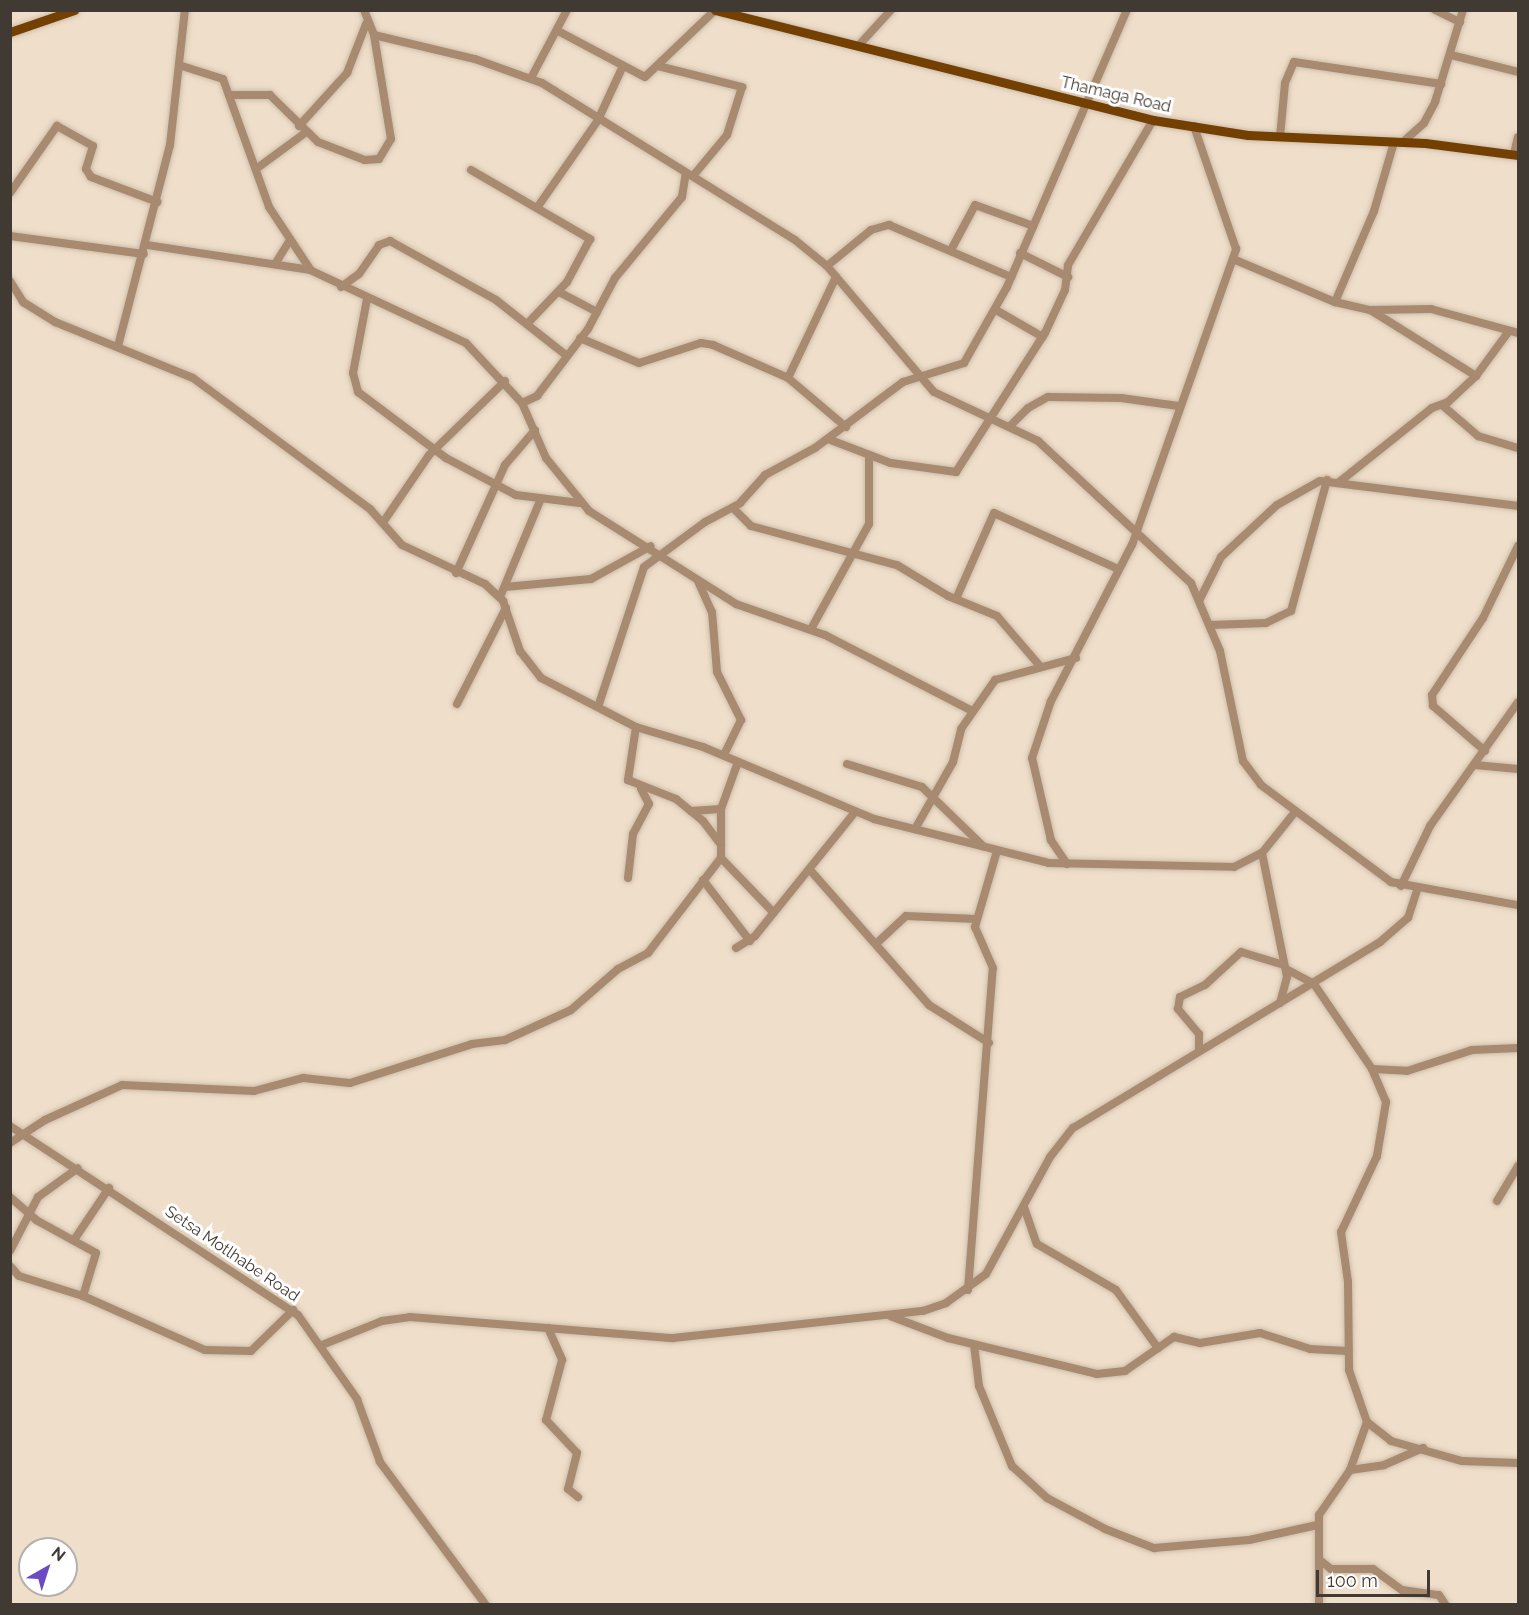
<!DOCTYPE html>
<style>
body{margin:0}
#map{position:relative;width:1529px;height:1615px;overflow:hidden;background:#efdec9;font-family:Raleway,sans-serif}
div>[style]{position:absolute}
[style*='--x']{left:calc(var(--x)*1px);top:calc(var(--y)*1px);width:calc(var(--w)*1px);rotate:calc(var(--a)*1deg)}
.roads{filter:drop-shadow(0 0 2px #ccbdab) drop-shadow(0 0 2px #ccbdab)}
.minor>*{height:8px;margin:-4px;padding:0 4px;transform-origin:4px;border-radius:4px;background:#a88a70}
.major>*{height:9px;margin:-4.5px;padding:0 4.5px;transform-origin:4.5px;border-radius:4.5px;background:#744002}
span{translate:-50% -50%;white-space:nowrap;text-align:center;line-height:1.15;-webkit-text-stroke:6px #fff;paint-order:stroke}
.street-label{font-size:16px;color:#413a32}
.frame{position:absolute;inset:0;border:12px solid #413a32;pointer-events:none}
.north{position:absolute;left:18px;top:1537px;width:60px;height:60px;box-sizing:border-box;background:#fff;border:2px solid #b3b0ad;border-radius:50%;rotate:39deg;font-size:16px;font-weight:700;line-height:24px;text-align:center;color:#413a32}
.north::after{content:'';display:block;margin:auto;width:21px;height:27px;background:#6c4ac3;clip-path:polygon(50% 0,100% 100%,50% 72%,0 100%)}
.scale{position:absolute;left:1316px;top:1570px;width:114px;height:27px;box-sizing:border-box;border:3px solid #413a32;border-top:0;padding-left:8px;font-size:18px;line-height:21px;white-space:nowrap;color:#413a32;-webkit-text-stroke:4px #fff;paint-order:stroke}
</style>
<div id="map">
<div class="roads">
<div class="minor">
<i style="--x:364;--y:10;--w:27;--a:68"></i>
<i style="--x:374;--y:35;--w:104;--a:13.4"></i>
<i style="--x:475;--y:59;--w:71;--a:19.7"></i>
<i style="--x:542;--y:83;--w:298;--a:31.8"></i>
<i style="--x:795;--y:240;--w:41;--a:39.1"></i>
<i style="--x:827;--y:266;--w:165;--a:49.7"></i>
<i style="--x:934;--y:392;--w:115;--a:25.2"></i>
<i style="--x:1038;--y:441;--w:209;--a:42.9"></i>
<i style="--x:1191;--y:583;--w:74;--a:66.9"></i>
<i style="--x:1220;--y:651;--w:112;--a:78.2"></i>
<i style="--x:1243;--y:761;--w:30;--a:53"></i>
<i style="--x:1261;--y:785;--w:162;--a:36.7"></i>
<i style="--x:1391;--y:882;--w:129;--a:10.3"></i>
<i style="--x:1435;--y:10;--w:28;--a:26"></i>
<i style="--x:558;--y:31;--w:98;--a:27.9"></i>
<i style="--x:645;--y:77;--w:97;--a:-43.7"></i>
<i style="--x:859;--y:45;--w:47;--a:-47.6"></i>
<i style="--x:1451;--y:55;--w:69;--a:14.2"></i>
<i style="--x:182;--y:66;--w:43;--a:17.6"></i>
<i style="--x:223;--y:79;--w:136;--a:70.2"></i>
<i style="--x:269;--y:207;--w:74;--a:56.5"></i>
<i style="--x:658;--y:66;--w:87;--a:14"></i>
<i style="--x:742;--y:87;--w:50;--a:107.4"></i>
<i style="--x:727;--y:135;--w:53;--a:129.7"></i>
<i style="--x:531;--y:78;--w:77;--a:-62.1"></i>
<i style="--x:229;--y:95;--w:41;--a:0"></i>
<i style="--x:270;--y:95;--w:67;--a:44.4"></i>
<i style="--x:318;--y:142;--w:50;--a:21"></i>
<i style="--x:365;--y:160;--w:14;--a:-4"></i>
<i style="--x:379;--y:159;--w:23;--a:-59"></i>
<i style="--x:391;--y:139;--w:105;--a:-99.3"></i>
<i style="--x:299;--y:126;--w:72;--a:-47.8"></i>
<i style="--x:347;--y:73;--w:53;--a:-68.8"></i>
<i style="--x:1280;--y:137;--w:54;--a:-84.7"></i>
<i style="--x:1285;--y:83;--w:23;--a:-67"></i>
<i style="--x:1294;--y:62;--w:149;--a:8.5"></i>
<i style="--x:1403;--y:142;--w:28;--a:-42"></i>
<i style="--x:1424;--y:123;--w:24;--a:-62"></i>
<i style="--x:1435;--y:102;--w:96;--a:-73.1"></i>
<i style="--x:1514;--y:154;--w:17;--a:-77"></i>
<i style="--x:256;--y:169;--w:61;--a:-36.3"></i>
<i style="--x:471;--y:170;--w:138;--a:30.1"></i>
<i style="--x:590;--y:239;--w:49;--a:118.1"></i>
<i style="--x:567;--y:282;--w:57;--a:133.6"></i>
<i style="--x:10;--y:193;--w:82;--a:-55"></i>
<i style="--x:57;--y:126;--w:41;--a:29.1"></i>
<i style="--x:93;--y:146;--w:24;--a:107"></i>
<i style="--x:86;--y:169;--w:9;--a:58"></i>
<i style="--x:91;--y:177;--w:71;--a:20.7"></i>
<i style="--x:539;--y:205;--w:103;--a:-55.2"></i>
<i style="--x:598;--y:120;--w:57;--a:-65.2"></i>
<i style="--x:10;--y:236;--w:135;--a:7.7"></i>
<i style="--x:147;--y:245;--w:165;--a:8.7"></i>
<i style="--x:310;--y:270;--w:172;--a:25.1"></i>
<i style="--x:466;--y:343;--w:82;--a:47"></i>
<i style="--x:522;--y:403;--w:60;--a:66.4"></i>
<i style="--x:546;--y:458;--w:68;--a:50.9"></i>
<i style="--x:589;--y:511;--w:174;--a:32.3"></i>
<i style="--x:736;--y:604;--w:94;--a:19.2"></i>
<i style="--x:825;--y:635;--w:165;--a:27.3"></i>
<i style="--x:951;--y:250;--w:51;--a:-61.9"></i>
<i style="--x:975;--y:205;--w:62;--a:19.9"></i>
<i style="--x:1020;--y:253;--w:54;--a:26.6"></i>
<i style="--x:1233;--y:259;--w:111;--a:22.9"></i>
<i style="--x:1335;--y:302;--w:36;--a:13"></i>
<i style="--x:1370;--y:310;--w:61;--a:-0.9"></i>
<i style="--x:1431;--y:309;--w:90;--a:15.4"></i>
<i style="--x:275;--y:264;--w:28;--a:-58"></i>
<i style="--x:827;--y:266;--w:57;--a:-39.3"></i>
<i style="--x:871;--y:230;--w:19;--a:-16"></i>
<i style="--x:889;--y:225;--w:133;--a:23.1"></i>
<i style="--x:10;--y:281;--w:25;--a:58"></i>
<i style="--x:23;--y:302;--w:38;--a:32"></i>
<i style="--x:55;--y:322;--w:149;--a:22.1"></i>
<i style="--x:193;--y:378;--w:220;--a:36.5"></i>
<i style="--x:370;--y:509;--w:48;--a:48.4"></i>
<i style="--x:402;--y:545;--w:92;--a:25.2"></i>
<i style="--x:485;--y:584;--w:25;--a:43"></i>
<i style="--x:503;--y:601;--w:53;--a:71.2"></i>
<i style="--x:520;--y:651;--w:34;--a:52"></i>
<i style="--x:541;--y:678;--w:107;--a:27.3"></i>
<i style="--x:636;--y:727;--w:70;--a:16.6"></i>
<i style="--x:703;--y:747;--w:186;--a:22.8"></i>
<i style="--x:874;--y:819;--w:180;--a:14.1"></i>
<i style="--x:1049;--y:863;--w:185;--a:1.2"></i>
<i style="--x:1234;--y:867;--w:31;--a:-27"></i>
<i style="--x:1262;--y:853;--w:53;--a:-51.2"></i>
<i style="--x:341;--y:287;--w:22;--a:-36"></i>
<i style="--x:359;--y:274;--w:35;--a:-55"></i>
<i style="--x:379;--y:245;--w:12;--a:-20"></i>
<i style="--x:390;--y:241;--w:121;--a:29.1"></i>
<i style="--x:496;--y:300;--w:89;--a:38.2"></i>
<i style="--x:559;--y:292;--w:43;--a:27.8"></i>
<i style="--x:367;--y:299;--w:75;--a:100.7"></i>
<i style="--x:353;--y:373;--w:20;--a:75"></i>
<i style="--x:358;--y:392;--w:110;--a:36.9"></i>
<i style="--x:446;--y:458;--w:79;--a:27.9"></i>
<i style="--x:516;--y:495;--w:64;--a:7.1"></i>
<i style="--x:1335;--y:302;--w:99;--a:-66.8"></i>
<i style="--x:1374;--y:211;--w:72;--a:-73.8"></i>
<i style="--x:996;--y:310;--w:54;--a:29.9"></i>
<i style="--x:1372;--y:311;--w:123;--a:32"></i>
<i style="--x:580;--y:338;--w:64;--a:23"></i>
<i style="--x:639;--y:363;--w:65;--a:-17.9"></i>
<i style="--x:701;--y:343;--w:12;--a:9"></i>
<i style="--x:713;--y:345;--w:82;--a:23.7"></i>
<i style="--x:788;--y:378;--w:76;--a:40.2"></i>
<i style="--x:118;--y:346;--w:208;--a:-75.5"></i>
<i style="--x:170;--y:145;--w:136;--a:-83.7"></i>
<i style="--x:788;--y:378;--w:112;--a:-64.6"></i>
<i style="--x:522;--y:403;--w:17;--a:-25"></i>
<i style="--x:537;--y:396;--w:84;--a:-52.7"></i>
<i style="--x:588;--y:329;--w:58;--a:-62.1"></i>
<i style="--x:615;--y:278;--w:105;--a:-50.4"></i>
<i style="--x:682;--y:197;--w:24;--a:-81"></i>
<i style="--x:1442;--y:405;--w:48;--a:40.7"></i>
<i style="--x:1478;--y:436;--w:42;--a:16.7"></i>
<i style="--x:1010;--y:426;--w:25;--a:-45"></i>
<i style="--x:1028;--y:408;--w:23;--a:-29"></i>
<i style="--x:1048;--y:397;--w:73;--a:0.8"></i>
<i style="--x:1121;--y:398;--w:58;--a:8"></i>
<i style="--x:828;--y:439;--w:67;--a:20.9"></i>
<i style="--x:891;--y:463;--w:66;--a:7.9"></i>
<i style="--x:956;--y:472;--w:165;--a:-57.4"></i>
<i style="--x:1045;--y:333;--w:47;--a:-65.1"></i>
<i style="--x:1065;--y:290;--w:25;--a:-83"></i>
<i style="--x:1068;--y:265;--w:168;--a:-59.6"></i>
<i style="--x:1338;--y:483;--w:120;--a:-38.6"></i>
<i style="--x:1432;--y:408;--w:17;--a:-21"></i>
<i style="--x:1448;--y:402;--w:38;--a:-43"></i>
<i style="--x:1476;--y:376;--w:56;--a:-53.7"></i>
<i style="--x:733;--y:508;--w:25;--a:45"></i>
<i style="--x:751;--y:526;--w:151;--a:15"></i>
<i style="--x:897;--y:565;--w:60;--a:31.3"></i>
<i style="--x:948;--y:596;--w:53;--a:22.2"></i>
<i style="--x:997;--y:616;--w:66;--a:49.3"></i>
<i style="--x:384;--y:521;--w:80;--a:-55.7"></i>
<i style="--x:429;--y:455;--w:106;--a:-44.2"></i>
<i style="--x:456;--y:573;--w:119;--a:-65.6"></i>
<i style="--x:505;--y:465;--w:46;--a:-49.4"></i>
<i style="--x:698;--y:581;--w:34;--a:66"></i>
<i style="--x:712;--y:612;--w:60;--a:85.2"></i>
<i style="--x:717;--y:672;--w:54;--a:63.4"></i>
<i style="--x:741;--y:720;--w:39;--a:116"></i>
<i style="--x:505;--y:587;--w:86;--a:-5.3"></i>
<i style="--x:591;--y:579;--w:68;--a:-28.8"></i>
<i style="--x:500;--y:597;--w:104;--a:-67.4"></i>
<i style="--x:956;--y:599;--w:94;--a:-66.2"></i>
<i style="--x:994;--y:513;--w:136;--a:24.3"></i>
<i style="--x:1200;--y:599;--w:47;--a:-63.4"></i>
<i style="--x:1221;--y:557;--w:76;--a:-42.9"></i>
<i style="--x:1277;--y:505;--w:49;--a:-29.2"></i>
<i style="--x:1320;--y:481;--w:200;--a:7.2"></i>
<i style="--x:1211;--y:625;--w:55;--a:-2.1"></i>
<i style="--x:1266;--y:623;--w:28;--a:-26"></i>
<i style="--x:1291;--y:611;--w:136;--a:-74.6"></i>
<i style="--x:811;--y:629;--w:120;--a:-61.1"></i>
<i style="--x:869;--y:524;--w:69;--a:-90"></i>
<i style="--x:457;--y:704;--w:108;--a:-63"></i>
<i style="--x:598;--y:707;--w:147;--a:-71.8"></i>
<i style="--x:644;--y:567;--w:76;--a:-36.4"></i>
<i style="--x:705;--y:522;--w:40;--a:-28"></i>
<i style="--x:740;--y:503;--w:38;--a:-48"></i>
<i style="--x:765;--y:475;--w:57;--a:-28.4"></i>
<i style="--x:815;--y:448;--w:110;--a:-36.9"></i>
<i style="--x:903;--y:382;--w:64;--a:-17.3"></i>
<i style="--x:964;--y:363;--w:87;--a:-60.5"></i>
<i style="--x:1007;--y:287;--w:302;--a:-66.6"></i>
<i style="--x:636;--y:727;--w:54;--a:98.6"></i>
<i style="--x:628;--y:780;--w:52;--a:21.6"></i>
<i style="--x:676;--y:799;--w:35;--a:39"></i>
<i style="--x:703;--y:821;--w:30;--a:53"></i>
<i style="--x:1485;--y:751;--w:69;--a:-139.1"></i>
<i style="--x:1433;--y:706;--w:11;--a:-95"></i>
<i style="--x:1432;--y:695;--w:92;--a:-56.5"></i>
<i style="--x:1483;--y:618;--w:80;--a:-64.1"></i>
<i style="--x:847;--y:764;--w:78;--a:17"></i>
<i style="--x:922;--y:787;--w:85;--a:44"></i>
<i style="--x:1475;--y:765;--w:43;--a:5.3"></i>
<i style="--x:691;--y:811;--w:30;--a:-4"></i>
<i style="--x:915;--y:829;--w:77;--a:-60.4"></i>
<i style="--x:953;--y:762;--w:34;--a:-76"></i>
<i style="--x:961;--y:729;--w:60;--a:-55.2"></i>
<i style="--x:995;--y:680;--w:84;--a:-15.2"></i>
<i style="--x:1262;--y:853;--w:126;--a:78.6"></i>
<i style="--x:1287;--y:977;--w:27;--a:105"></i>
<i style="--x:721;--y:858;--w:72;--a:46.1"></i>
<i style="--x:1067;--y:864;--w:29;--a:-124"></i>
<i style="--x:1051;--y:840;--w:84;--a:-103"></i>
<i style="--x:1032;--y:758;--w:60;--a:-71.6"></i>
<i style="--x:1051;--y:701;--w:176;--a:-62.6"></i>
<i style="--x:1132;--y:545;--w:314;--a:-70.6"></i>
<i style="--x:1236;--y:249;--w:130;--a:-108.9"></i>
<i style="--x:810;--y:870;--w:180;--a:48.6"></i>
<i style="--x:929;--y:1005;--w:71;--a:32.3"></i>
<i style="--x:628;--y:878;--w:44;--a:-83.5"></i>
<i style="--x:633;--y:834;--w:34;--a:-62"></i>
<i style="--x:649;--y:804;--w:17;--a:-118"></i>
<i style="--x:703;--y:880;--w:77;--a:52.4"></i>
<i style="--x:1401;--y:886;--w:67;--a:-64.2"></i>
<i style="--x:1430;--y:826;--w:152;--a:-54.6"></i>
<i style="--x:878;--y:942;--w:38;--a:-43"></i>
<i style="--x:906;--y:916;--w:70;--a:2.5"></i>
<i style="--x:736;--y:948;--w:22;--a:-32"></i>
<i style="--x:755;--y:936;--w:159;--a:-51.1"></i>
<i style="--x:1286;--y:969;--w:32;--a:28"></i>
<i style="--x:1314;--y:984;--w:103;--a:55.7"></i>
<i style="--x:1372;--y:1069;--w:36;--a:67"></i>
<i style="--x:1386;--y:1102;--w:55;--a:99.5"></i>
<i style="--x:1377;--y:1156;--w:84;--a:115.3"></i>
<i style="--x:1341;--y:1232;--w:50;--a:82"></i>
<i style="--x:1348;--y:1282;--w:88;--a:89.3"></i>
<i style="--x:1349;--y:1370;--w:55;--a:70.9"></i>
<i style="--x:1367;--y:1422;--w:31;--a:38"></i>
<i style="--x:1391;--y:1441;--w:74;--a:15.7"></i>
<i style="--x:1462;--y:1461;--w:56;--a:2"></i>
<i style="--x:1199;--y:1051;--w:17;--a:-90"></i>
<i style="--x:1199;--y:1034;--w:33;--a:-130"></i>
<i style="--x:1178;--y:1009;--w:12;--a:-81"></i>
<i style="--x:1180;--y:997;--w:28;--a:-26"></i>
<i style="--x:1205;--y:985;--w:49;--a:-42.5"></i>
<i style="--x:1241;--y:952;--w:45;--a:16.8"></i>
<i style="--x:1372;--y:1069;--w:35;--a:3"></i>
<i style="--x:1407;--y:1071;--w:68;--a:-17.9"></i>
<i style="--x:1472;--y:1050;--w:46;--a:-2.5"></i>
<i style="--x:10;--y:1126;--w:344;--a:33.3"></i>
<i style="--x:298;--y:1315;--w:103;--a:54.9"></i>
<i style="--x:357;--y:1399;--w:67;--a:69.9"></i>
<i style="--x:380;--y:1462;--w:177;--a:53.5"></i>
<i style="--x:10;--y:1143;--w:42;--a:-33.3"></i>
<i style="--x:45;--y:1120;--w:85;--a:-24.4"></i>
<i style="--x:122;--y:1085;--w:132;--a:2.6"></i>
<i style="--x:254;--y:1091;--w:51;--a:-14.9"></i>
<i style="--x:303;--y:1078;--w:47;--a:6.1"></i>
<i style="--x:350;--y:1083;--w:128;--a:-17.7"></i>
<i style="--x:472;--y:1044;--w:33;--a:-7"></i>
<i style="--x:505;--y:1040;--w:72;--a:-24.4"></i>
<i style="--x:571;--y:1010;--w:62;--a:-41.1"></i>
<i style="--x:618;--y:969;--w:34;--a:-28"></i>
<i style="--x:648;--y:953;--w:120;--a:-52.5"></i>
<i style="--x:721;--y:858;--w:49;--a:-90"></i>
<i style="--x:721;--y:809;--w:50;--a:-70.1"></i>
<i style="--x:10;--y:1197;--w:35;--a:41"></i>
<i style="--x:36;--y:1220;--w:68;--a:28.8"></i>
<i style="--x:96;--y:1253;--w:45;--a:106.8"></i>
<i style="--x:1497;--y:1201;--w:41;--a:-59"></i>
<i style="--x:1024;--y:1207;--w:39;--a:71"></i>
<i style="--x:1037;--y:1244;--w:91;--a:30.2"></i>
<i style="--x:1116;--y:1290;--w:72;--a:54.1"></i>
<i style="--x:74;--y:1240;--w:63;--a:-56.1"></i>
<i style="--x:10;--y:1251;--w:61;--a:-62.6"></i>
<i style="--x:38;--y:1197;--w:49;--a:-35.9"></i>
<i style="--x:10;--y:1266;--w:13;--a:48"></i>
<i style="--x:19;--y:1276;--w:67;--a:17.4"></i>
<i style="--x:83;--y:1296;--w:133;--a:23.9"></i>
<i style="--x:205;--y:1350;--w:46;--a:1.2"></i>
<i style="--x:251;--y:1351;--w:59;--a:-44.3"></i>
<i style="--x:968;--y:1290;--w:323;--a:-85.6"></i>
<i style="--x:993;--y:968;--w:45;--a:-113.7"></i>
<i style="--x:975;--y:927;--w:79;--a:-73.9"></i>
<i style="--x:890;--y:1316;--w:62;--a:20.8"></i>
<i style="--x:948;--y:1338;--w:153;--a:13.6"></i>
<i style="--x:1097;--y:1374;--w:28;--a:-6"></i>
<i style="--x:1125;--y:1371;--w:60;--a:-34.8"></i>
<i style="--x:1174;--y:1337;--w:27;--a:13"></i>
<i style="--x:1200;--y:1343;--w:61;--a:-9.5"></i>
<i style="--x:1260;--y:1333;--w:52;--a:17.7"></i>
<i style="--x:1310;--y:1349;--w:37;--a:3"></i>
<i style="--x:548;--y:1328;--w:35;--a:66"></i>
<i style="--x:562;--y:1360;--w:62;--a:104.9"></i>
<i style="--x:546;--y:1420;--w:45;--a:46.8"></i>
<i style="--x:577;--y:1453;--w:37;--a:104"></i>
<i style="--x:568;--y:1489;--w:13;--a:39"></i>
<i style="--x:322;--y:1345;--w:65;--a:-21.8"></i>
<i style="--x:382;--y:1321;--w:28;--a:-8"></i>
<i style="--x:410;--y:1317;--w:264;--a:4.6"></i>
<i style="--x:673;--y:1338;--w:251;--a:-6.2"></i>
<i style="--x:923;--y:1311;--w:24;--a:-19"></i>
<i style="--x:946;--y:1303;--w:49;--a:-35.9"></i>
<i style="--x:986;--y:1274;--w:133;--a:-61.3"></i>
<i style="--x:1050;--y:1157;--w:37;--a:-52"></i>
<i style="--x:1073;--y:1128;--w:359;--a:-31.2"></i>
<i style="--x:1380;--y:942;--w:37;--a:-41"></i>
<i style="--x:1408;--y:918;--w:28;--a:-72"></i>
<i style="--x:974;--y:1345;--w:41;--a:83"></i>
<i style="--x:979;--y:1386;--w:87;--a:67.6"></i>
<i style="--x:1012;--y:1466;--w:47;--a:42.4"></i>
<i style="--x:1047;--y:1498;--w:66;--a:28.1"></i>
<i style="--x:1105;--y:1529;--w:53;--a:21.2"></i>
<i style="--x:1154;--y:1548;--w:95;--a:-4.8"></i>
<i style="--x:1249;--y:1540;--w:70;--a:-12.4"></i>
<i style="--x:1350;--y:1470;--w:34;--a:-8"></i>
<i style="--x:1384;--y:1465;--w:43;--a:-23.6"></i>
<i style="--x:1321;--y:1561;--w:13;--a:39"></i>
<i style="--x:1331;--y:1569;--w:42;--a:0"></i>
<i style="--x:1373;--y:1569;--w:36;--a:36"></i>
<i style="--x:1402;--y:1590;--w:37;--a:8"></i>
<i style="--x:1439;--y:1595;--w:11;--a:56"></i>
<i style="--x:1319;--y:1604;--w:89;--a:-90"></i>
<i style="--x:1319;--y:1515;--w:55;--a:-55.4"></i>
<i style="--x:1350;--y:1470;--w:51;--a:-70.5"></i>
</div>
<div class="major">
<i style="--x:715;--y:10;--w:452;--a:14.1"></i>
<i style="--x:1153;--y:120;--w:96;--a:9"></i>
<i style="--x:1248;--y:135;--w:177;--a:2.6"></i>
<i style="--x:1425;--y:143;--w:94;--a:7.4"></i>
<i style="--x:10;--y:32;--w:68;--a:-19"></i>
</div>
</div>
<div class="street-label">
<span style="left:1116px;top:95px;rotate:13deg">Thamaga Road</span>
<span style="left:232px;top:1254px;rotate:34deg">Setsa Motlhabe Road</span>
</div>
<div class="frame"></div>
<div class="north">N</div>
<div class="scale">100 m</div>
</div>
